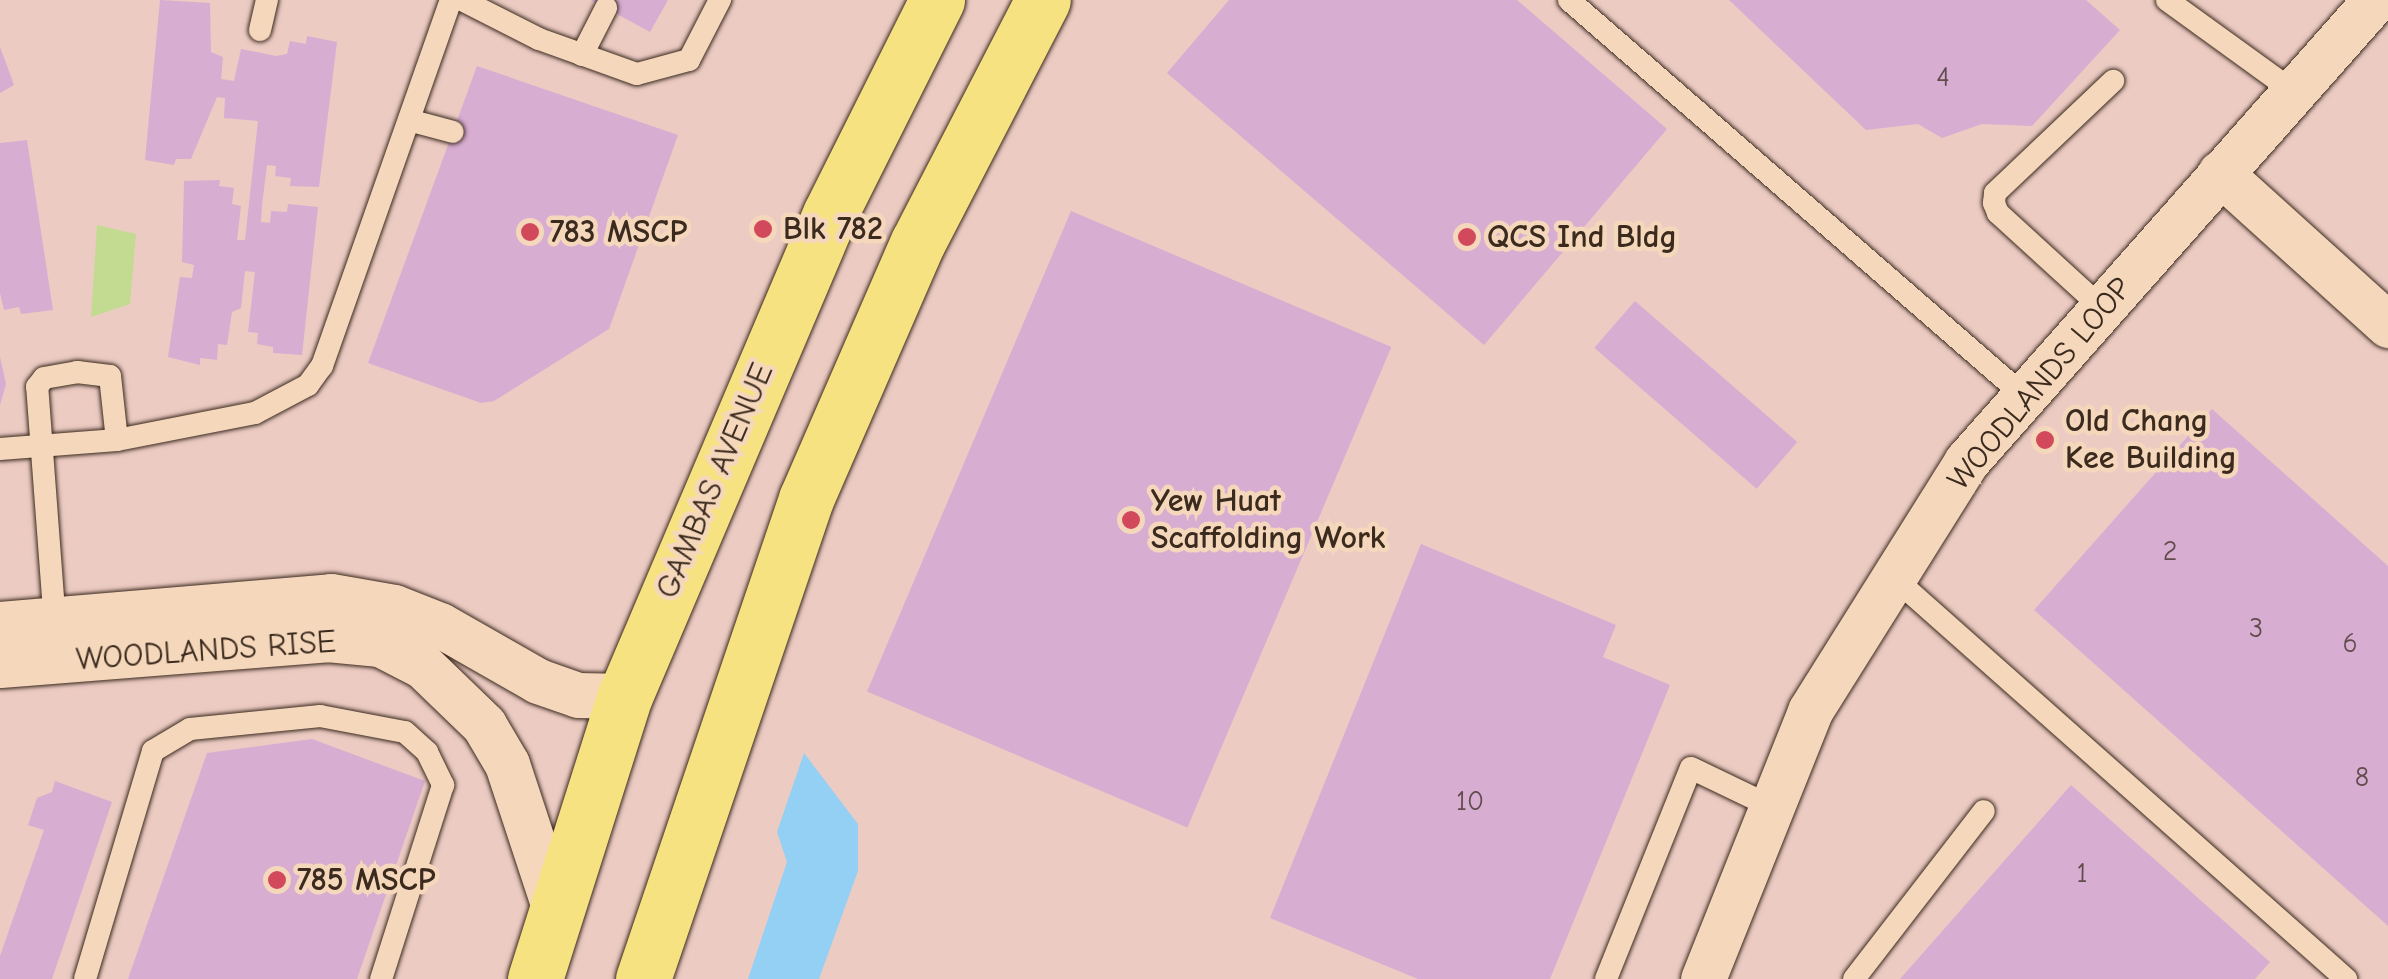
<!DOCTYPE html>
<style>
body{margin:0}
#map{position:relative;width:2388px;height:979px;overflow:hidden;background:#eccbc3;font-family:"Comic Neue",sans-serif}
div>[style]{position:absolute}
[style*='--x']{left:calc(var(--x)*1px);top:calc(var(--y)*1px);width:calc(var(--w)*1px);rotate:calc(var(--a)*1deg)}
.green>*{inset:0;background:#c2db91}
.water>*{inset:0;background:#94cff4}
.building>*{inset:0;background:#d7add2;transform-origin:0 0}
.roads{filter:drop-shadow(0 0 2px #3b2a1e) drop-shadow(0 0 2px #3b2a1e)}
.service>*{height:22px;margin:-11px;padding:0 11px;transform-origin:11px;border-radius:11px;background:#f5d8bc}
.minor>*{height:45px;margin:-22.5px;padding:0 22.5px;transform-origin:22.5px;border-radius:22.5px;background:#f5d8bc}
.primary>*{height:55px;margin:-27.5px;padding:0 27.5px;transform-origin:27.5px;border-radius:27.5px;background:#f7e281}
.dots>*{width:28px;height:28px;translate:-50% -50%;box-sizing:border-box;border:5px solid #f5d8bc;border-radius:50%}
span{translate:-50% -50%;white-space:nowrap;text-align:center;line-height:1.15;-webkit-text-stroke:9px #f5d8bc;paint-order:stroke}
.number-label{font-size:28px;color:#624b4b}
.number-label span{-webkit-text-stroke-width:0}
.poi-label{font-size:32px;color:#3b2a1e;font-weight:700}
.left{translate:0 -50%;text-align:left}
.street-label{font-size:32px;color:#3b2a1e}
</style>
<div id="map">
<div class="green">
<i style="clip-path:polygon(97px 225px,136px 234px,130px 304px,91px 317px)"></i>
</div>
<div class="water">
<i style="clip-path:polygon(804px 753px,858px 824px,858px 871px,819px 979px,748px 979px,787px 862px,777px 832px)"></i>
</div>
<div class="building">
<i style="clip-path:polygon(160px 0,210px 3px,211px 52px,223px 57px,221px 79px,234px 81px,241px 49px,276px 56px,287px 54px,290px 41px,306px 44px,307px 36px,337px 42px,319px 187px,290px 186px,291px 178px,275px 176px,276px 166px,267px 165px,262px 205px,261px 222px,270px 223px,271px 211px,287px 212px,288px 204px,318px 207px,302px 355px,273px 353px,273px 347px,257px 344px,258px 333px,248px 332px,255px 272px,245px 271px,241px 308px,232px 312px,227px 345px,218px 344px,217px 360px,200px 358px,200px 365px,168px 357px,180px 277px,192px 278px,194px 265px,182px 262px,184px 181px,220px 180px,219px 186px,234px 188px,232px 204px,241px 206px,237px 240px,245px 240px,258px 121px,224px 118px,225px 98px,217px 97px,191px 159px,176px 159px,174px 165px,145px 160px)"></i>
<i style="clip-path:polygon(591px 0,668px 0,650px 32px)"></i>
<i style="clip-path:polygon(1229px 0,1517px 0,1667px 129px,1484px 345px,1167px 73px)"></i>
<i style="clip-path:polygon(1729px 0,2086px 0,2120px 30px,2032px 126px,1982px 124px,1942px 138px,1918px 124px,1866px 130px)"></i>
<i style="clip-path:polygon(0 47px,14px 85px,0 93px)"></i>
<i style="clip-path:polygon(477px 66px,678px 135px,609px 329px,494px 401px,481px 403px,368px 363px)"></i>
<i style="clip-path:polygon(27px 140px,53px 310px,21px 314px,19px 307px,4px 310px,0 293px,0 143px)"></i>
<i style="left:1071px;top:211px;width:348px;height:522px;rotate:23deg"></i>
<i style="left:1635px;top:301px;width:215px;height:62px;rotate:41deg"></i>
<i style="clip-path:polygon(0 357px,6px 384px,0 405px)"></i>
<i style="clip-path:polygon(2212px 409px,2388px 566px,2388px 926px,2034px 610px)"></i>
<i style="clip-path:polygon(1421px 544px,1616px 625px,1603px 657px,1670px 685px,1550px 979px,1418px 979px,1270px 918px)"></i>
<i style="clip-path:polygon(312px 739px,425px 781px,357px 979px,128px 979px,207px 753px)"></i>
<i style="clip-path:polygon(55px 781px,112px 802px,52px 979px,0 979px,0 956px,44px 830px,28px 825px,37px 798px,52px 792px)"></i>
<i style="clip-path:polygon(2071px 785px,2270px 962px,2255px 979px,1900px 979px)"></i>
</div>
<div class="roads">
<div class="service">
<i style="--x:462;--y:0;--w:86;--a:26.9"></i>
<i style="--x:539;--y:39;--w:104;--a:19.7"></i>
<i style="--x:637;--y:74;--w:54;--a:-15.1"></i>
<i style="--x:689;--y:60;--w:68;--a:-62.7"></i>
<i style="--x:1569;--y:0;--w:603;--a:41.03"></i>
<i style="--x:2167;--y:0;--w:157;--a:35.9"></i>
<i style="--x:260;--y:30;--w:31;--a:-77"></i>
<i style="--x:582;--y:55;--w:53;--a:-62.9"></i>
<i style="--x:412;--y:121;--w:42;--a:15"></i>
<i style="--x:2102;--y:308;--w:141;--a:-137.6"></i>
<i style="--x:1998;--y:213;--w:11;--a:-112"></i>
<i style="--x:1994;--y:203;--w:10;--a:-84"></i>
<i style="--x:1995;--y:193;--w:163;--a:-43.5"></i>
<i style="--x:0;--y:449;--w:117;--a:-4.4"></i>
<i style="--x:117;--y:440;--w:141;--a:-11.1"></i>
<i style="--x:255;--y:413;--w:60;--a:-27.8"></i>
<i style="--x:308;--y:385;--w:24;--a:-54"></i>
<i style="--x:322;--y:366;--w:388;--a:-70.6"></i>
<i style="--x:1893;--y:577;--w:606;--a:41.59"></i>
<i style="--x:55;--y:624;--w:238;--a:-94.3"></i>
<i style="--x:37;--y:387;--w:11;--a:-52"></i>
<i style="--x:44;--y:378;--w:34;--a:-10"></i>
<i style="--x:77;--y:372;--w:33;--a:7"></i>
<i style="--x:110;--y:376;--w:64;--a:83.8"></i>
<i style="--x:85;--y:979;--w:238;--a:-73.4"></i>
<i style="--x:153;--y:751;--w:43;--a:-30.7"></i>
<i style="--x:190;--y:729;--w:131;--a:-5.7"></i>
<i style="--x:320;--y:716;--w:86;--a:10.7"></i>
<i style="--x:405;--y:732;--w:30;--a:42"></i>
<i style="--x:427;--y:752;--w:37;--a:64"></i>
<i style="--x:443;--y:785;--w:204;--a:107.7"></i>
<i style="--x:1606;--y:979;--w:227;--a:-68.1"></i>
<i style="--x:1691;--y:768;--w:90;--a:25.7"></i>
<i style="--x:1854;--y:979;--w:212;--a:-52.3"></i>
</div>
<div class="minor">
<i style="--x:2220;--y:173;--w:227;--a:42.1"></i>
<i style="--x:0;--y:624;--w:332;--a:-4.8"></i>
<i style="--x:331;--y:596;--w:64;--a:9.9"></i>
<i style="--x:394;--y:607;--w:49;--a:21.4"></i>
<i style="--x:440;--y:625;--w:113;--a:29.7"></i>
<i style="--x:538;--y:681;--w:42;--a:19.3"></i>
<i style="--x:578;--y:695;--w:47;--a:1.2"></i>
<i style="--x:0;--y:665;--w:328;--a:-4.5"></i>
<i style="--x:327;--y:639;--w:53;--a:5.4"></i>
<i style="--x:380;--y:644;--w:48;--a:27.1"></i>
<i style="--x:423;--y:666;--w:85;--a:44"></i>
<i style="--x:484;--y:725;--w:45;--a:59.5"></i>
<i style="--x:507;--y:764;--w:154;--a:71.8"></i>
<i style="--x:1703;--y:979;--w:289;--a:-68.2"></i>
<i style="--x:1810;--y:711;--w:294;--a:-57.9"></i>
<i style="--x:1966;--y:462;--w:617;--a:-48.48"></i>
</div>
<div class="primary">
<i style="--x:535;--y:979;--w:297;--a:-72.4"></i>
<i style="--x:625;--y:696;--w:524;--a:-66.96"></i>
<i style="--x:830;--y:214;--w:239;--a:-63.4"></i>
<i style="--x:643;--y:979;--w:507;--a:-71.24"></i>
<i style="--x:806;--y:499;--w:280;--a:-66.5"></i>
<i style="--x:918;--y:242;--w:272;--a:-62.7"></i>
</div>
</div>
<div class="dots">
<i style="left:763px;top:229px;background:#d1495b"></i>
<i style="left:530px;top:232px;background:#d1495b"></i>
<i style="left:1467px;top:237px;background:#d1495b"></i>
<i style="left:2045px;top:440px;background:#d1495b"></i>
<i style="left:1131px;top:520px;background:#d1495b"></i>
<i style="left:277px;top:880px;background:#d1495b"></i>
</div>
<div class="number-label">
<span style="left:1943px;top:77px">4</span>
<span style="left:2170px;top:551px">2</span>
<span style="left:2256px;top:628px">3</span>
<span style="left:2350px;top:643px">6</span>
<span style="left:2362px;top:777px">8</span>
<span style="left:1470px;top:801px">10</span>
<span style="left:2082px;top:873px">1</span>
</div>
<div class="poi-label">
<span class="left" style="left:783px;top:229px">Blk 782</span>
<span class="left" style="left:550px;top:232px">783 MSCP</span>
<span class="left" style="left:1487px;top:237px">QCS Ind Bldg</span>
<span class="left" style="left:2065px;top:440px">Old Chang<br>Kee Building</span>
<span class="left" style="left:1151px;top:520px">Yew Huat<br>Scaffolding Work</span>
<span class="left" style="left:297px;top:880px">785 MSCP</span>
</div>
<div class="street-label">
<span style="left:2040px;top:384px;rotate:-50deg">WOODLANDS LOOP</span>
<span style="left:715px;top:481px;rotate:-67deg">GAMBAS AVENUE</span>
<span style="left:206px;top:651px;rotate:-4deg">WOODLANDS RISE</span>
</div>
</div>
